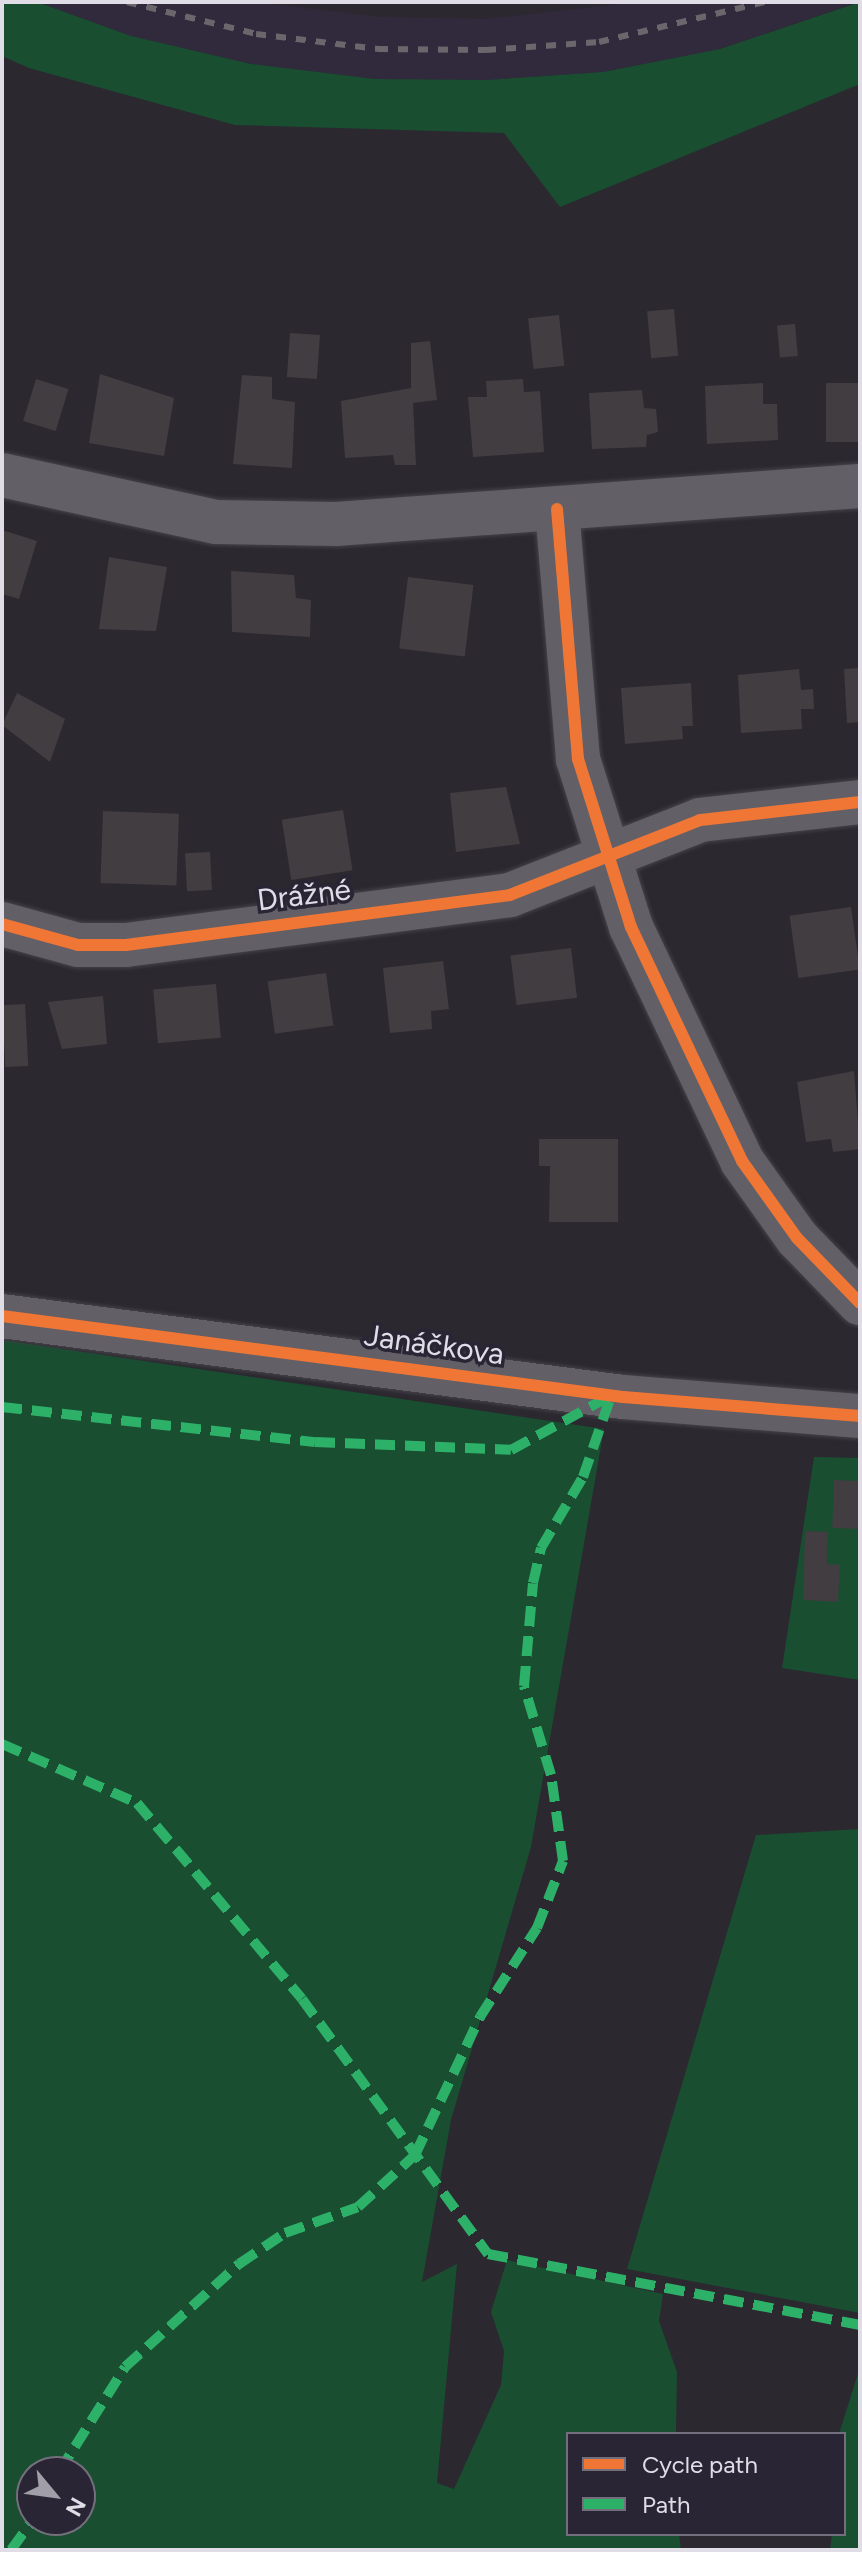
<!DOCTYPE html>
<meta charset="utf-8">
<style>
body{margin:0}
#map{position:relative;width:862px;height:2552px;overflow:hidden;background:#2b2830;font-family:Figtree,sans-serif}
div>[style]{position:absolute}
[style*='--x']{left:calc(var(--x)*1px);top:calc(var(--y)*1px);width:calc(var(--w)*1px);rotate:calc(var(--a)*1deg)}
.built>*{inset:0;background:#312a3d}
.green>*{inset:0;background:#194e31}
.building>*{inset:0;background:#423d40;transform-origin:0 0}
.roads{filter:drop-shadow(0 0 2px #454349) drop-shadow(0 0 2px #454349)}
.minor>*{height:44px;margin:-22px;padding:0 22px;transform-origin:22px;border-radius:22px;background:#625f66}
.rail>*{height:6px;margin-top:-3px;transform-origin:0;background:repeating-linear-gradient(90deg,#69676c 0 10px,transparent 0 20px)}
.quiet>*{height:10px;margin-top:-5px;transform-origin:0;background:repeating-linear-gradient(90deg,#2db169 0 20px,transparent 0 30px)}
.cycleway>*{height:12px;margin:-6px;padding:0 6px;transform-origin:6px;border-radius:6px;background:#f07635}
span{translate:-50% -50%;white-space:nowrap;text-align:center;line-height:1.15;-webkit-text-stroke:7px #2a2534;paint-order:stroke}
.street-label{font-size:30px;color:#e0dde7}
.frame{position:absolute;inset:0;border:4px solid #e0dde7;pointer-events:none}
.legend{position:absolute;left:566px;top:2432px;width:280px;height:104px;box-sizing:border-box;background:#2a2534;border:2px solid #736f7c;margin:0;padding:10px 14px;list-style:none;font-size:24px;color:#e0dde7}
.legend li{display:flex;align-items:center;gap:16px;height:40px}
.legend b{width:40px;border:2px solid #736f7c}
.north{position:absolute;left:16px;top:2456px;width:80px;height:80px;box-sizing:border-box;background:#2a2534;border:2px solid #736f7c;border-radius:50%;rotate:119deg;font-size:22px;font-weight:700;line-height:32px;text-align:center;color:#e0dde7}
.north::after{content:'';display:block;margin:auto;width:28px;height:36px;background:#a19ea7;clip-path:polygon(50% 0,100% 100%,50% 72%,0 100%)}
</style>
<div id="map">
<div class="built">
<i style="clip-path:polygon(37px 2px,256px 2px,379px 17px,486px 19px,639px 2px,858px 2px,720px 49px,603px 72px,487px 80px,375px 79px,251px 64px,131px 36px)"></i>
</div>
<div class="green">
<i style="clip-path:polygon(2px 2px,37px 2px,131px 36px,251px 64px,375px 79px,487px 80px,603px 72px,720px 49px,860px 2px,860px 84px,560px 207px,504px 133px,235px 125px,29px 68px,2px 56px)"></i>
<i style="clip-path:polygon(evenodd,2px 1340px,604px 1429px,531px 1847px,451px 2120px,422px 2282px,457px 2264px,437px 2483px,454px 2489px,501px 2385px,504px 2351px,491px 2312px,507px 2260px,663px 2294px,659px 2321px,677px 2372px,676px 2434px,568px 2434px,568px 2534px,679px 2534px,681px 2550px,2px 2550px,2px 1340px,80px 2472px,80px 2520px,32px 2520px,32px 2472px,80px 2472px)"></i>
<i style="clip-path:polygon(814px 1457px,860px 1458px,860px 1680px,782px 1668px)"></i>
<i style="clip-path:polygon(860px 1829px,860px 2313px,627px 2269px,756px 1835px)"></i>
<i style="clip-path:polygon(860px 2367px,860px 2550px,830px 2550px,832px 2534px,844px 2534px,839px 2434px)"></i>
</div>
<div class="building">
<i style="left:674px;top:309px;width:47px;height:27px;rotate:85deg"></i>
<i style="left:559px;top:315px;width:51px;height:31px;rotate:84deg"></i>
<i style="left:795px;top:324px;width:32px;height:18px;rotate:85deg"></i>
<i style="left:290px;top:333px;width:30px;height:44px;rotate:4deg"></i>
<i style="clip-path:polygon(430px 341px,437px 400px,413px 403px,416px 465px,395px 465px,393px 455px,345px 458px,341px 401px,411px 388px,411px 343px)"></i>
<i style="clip-path:polygon(100px 374px,174px 398px,164px 456px,89px 443px)"></i>
<i style="clip-path:polygon(242px 375px,272px 377px,272px 399px,295px 402px,292px 468px,233px 464px)"></i>
<i style="left:36px;top:379px;width:34px;height:44px;rotate:17deg"></i>
<i style="clip-path:polygon(523px 379px,524px 392px,540px 391px,544px 452px,473px 457px,468px 397px,487px 397px,486px 381px)"></i>
<i style="clip-path:polygon(763px 383px,763px 404px,777px 404px,778px 440px,707px 444px,705px 386px)"></i>
<i style="left:826px;top:383px;width:34px;height:59px"></i>
<i style="clip-path:polygon(642px 390px,644px 408px,656px 409px,658px 432px,647px 435px,646px 447px,592px 449px,589px 393px)"></i>
<i style="clip-path:polygon(2px 530px,37px 541px,19px 599px,2px 594px)"></i>
<i style="clip-path:polygon(109px 557px,167px 567px,156px 631px,99px 629px)"></i>
<i style="clip-path:polygon(231px 571px,294px 575px,296px 598px,311px 600px,310px 637px,232px 632px)"></i>
<i style="left:408px;top:577px;width:66px;height:72px;rotate:7deg"></i>
<i style="clip-path:polygon(860px 668px,860px 722px,847px 723px,844px 669px)"></i>
<i style="clip-path:polygon(799px 669px,801px 690px,813px 689px,814px 709px,801px 709px,802px 729px,741px 733px,738px 675px)"></i>
<i style="clip-path:polygon(691px 683px,693px 726px,682px 726px,683px 739px,625px 744px,621px 688px)"></i>
<i style="clip-path:polygon(17px 693px,65px 719px,50px 762px,2px 725px)"></i>
<i style="clip-path:polygon(506px 787px,520px 844px,456px 852px,450px 793px)"></i>
<i style="left:343px;top:810px;width:61px;height:62px;rotate:81deg"></i>
<i style="left:103px;top:811px;width:76px;height:72px;rotate:2deg"></i>
<i style="left:210px;top:852px;width:38px;height:25px;rotate:87deg"></i>
<i style="left:851px;top:907px;width:63px;height:62px;rotate:82deg"></i>
<i style="left:571px;top:948px;width:50px;height:61px;rotate:83deg"></i>
<i style="clip-path:polygon(443px 961px,449px 1009px,431px 1011px,432px 1029px,390px 1033px,383px 968px)"></i>
<i style="left:326px;top:973px;width:53px;height:59px;rotate:82deg"></i>
<i style="left:216px;top:984px;width:54px;height:63px;rotate:85deg"></i>
<i style="clip-path:polygon(103px 996px,107px 1044px,62px 1049px,48px 1002px)"></i>
<i style="left:25px;top:1004px;width:62px;height:23px;rotate:87deg"></i>
<i style="clip-path:polygon(854px 1071px,860px 1149px,833px 1152px,831px 1139px,806px 1142px,797px 1082px)"></i>
<i style="clip-path:polygon(539px 1139px,618px 1139px,618px 1222px,549px 1222px,550px 1166px,539px 1166px)"></i>
<i style="left:834px;top:1480px;width:26px;height:48px;rotate:2deg"></i>
<i style="clip-path:polygon(805px 1531px,828px 1532px,827px 1564px,840px 1565px,838px 1602px,803px 1600px)"></i>
</div>
<div class="roads">
<div class="minor">
<i style="--x:2;--y:475;--w:219;--a:12.4"></i>
<i style="--x:216;--y:522;--w:120;--a:1"></i>
<i style="--x:336;--y:524;--w:525;--a:-4.15"></i>
<i style="--x:557;--y:509;--w:251;--a:85.2"></i>
<i style="--x:578;--y:759;--w:176;--a:72.5"></i>
<i style="--x:631;--y:927;--w:259;--a:64.6"></i>
<i style="--x:742;--y:1161;--w:95;--a:54.5"></i>
<i style="--x:797;--y:1238;--w:91;--a:45.9"></i>
<i style="--x:2;--y:924;--w:79;--a:15.4"></i>
<i style="--x:78;--y:945;--w:48;--a:0"></i>
<i style="--x:126;--y:945;--w:387;--a:-7.4"></i>
<i style="--x:510;--y:895;--w:204;--a:-21.5"></i>
<i style="--x:700;--y:820;--w:161;--a:-6.4"></i>
<i style="--x:2;--y:1316;--w:626;--a:7.43"></i>
<i style="--x:623;--y:1397;--w:238;--a:4.6"></i>
</div>
</div>
<div class="rail">
<i style="--x:127;--y:2;--w:133;--a:13.9"></i>
<i style="--x:256;--y:34;--w:123;--a:7"></i>
<i style="--x:378;--y:49;--w:108;--a:0.5"></i>
<i style="--x:486;--y:50;--w:113;--a:-4"></i>
<i style="--x:599;--y:42;--w:170;--a:-13.6"></i>
</div>
<div class="quiet">
<i style="--x:2;--y:1407;--w:315;--a:6.4"></i>
<i style="--x:315;--y:1442;--w:196;--a:2.3"></i>
<i style="--x:511;--y:1450;--w:113;--a:-28.6"></i>
<i style="--x:2;--y:1744;--w:147;--a:23.6"></i>
<i style="--x:137;--y:1803;--w:256;--a:49.9"></i>
<i style="--x:302;--y:1999;--w:316;--a:53.9"></i>
<i style="--x:488;--y:2254;--w:379;--a:10.8"></i>
<i style="--x:59;--y:2472;--w:124;--a:-57.8"></i>
<i style="--x:125;--y:2367;--w:154;--a:-42.1"></i>
<i style="--x:239;--y:2264;--w:55;--a:-34"></i>
<i style="--x:285;--y:2233;--w:77;--a:-19.6"></i>
<i style="--x:358;--y:2207;--w:77;--a:-42.4"></i>
<i style="--x:415;--y:2155;--w:153;--a:-64.8"></i>
<i style="--x:480;--y:2017;--w:106;--a:-57.4"></i>
<i style="--x:537;--y:1928;--w:72;--a:-68.8"></i>
<i style="--x:563;--y:1861;--w:87;--a:-97.9"></i>
<i style="--x:551;--y:1775;--w:93;--a:-106.9"></i>
<i style="--x:524;--y:1686;--w:103;--a:-85"></i>
<i style="--x:533;--y:1583;--w:36;--a:-77"></i>
<i style="--x:541;--y:1548;--w:82;--a:-59.4"></i>
<i style="--x:583;--y:1477;--w:86;--a:-70.9"></i>
<i style="--x:11;--y:2550;--w:37;--a:-54"></i>
</div>
<div class="cycleway">
<i style="--x:557;--y:509;--w:251;--a:85.2"></i>
<i style="--x:578;--y:759;--w:176;--a:72.5"></i>
<i style="--x:631;--y:927;--w:259;--a:64.6"></i>
<i style="--x:742;--y:1161;--w:95;--a:54.5"></i>
<i style="--x:797;--y:1238;--w:91;--a:45.9"></i>
<i style="--x:2;--y:924;--w:79;--a:15.4"></i>
<i style="--x:78;--y:945;--w:48;--a:0"></i>
<i style="--x:126;--y:945;--w:387;--a:-7.4"></i>
<i style="--x:510;--y:895;--w:204;--a:-21.5"></i>
<i style="--x:700;--y:820;--w:161;--a:-6.4"></i>
<i style="--x:2;--y:1316;--w:626;--a:7.43"></i>
<i style="--x:623;--y:1397;--w:238;--a:4.6"></i>
</div>
<div class="street-label">
<span style="left:304px;top:895px;rotate:-7deg">Drážné</span>
<span style="left:434px;top:1345px;rotate:8deg">Janáčkova</span>
</div>
<div class="frame"></div>
<ul class="legend">
<li><b style="height:10px;background:#f07635"></b>Cycle path</li>
<li><b style="height:10px;background:#2db169"></b>Path</li>
</ul>
<div class="north">N</div>
</div>
